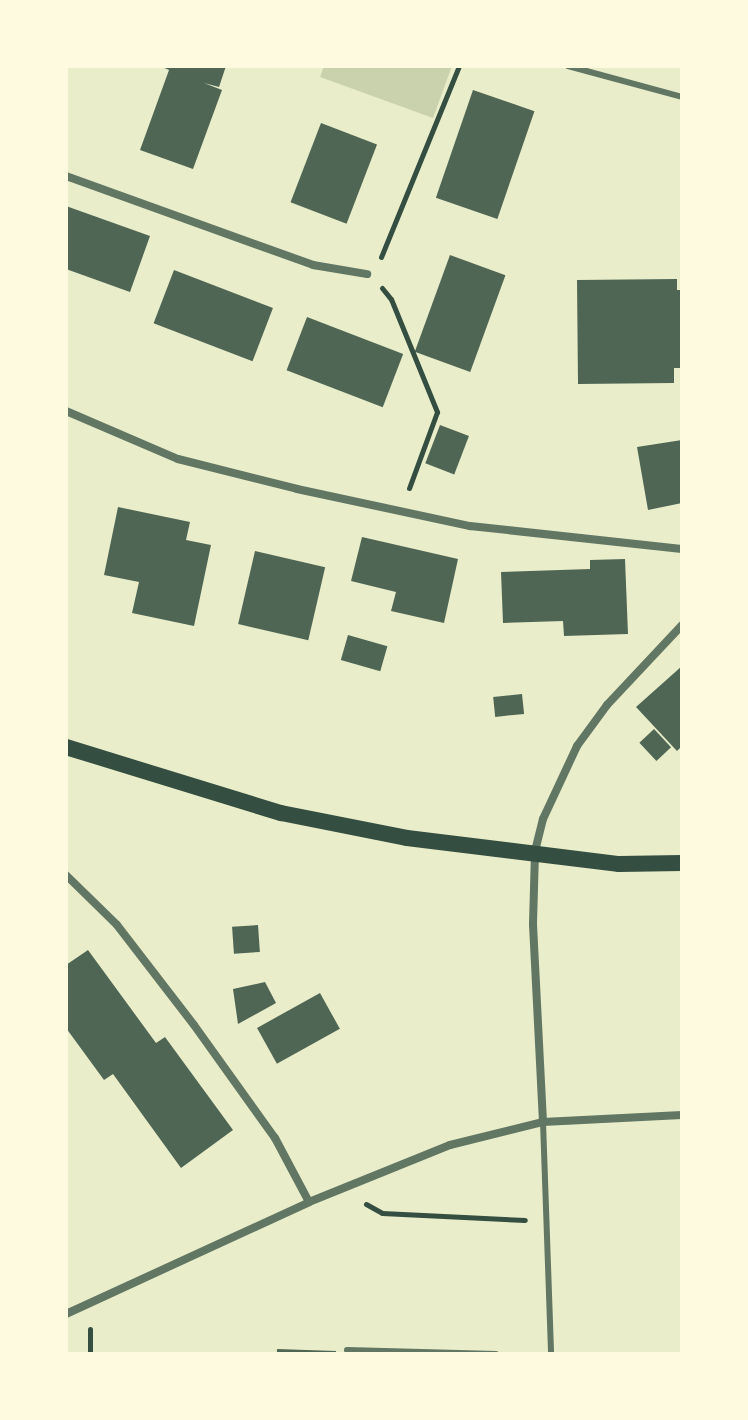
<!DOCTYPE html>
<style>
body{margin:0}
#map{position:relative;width:748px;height:1420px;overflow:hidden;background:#e9edc9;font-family:Ubuntu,sans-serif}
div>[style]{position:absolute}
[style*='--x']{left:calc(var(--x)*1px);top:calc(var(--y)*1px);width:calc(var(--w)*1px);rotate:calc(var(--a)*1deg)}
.green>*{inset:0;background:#cad2ad}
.building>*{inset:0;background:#4f6655;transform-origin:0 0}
.path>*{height:5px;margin:-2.5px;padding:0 2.5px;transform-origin:2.5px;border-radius:2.5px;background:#344e41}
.service>*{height:6px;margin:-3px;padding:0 3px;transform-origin:3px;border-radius:3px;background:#617663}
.minor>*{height:8px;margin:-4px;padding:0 4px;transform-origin:4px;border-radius:4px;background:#617663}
.secondary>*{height:16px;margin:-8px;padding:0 8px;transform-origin:8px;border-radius:8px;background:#344e41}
span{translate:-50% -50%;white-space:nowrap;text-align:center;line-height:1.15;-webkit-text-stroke:8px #fefae0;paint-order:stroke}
.frame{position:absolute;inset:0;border:68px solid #fefae0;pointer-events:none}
</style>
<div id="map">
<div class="green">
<i style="clip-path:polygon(324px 66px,452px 66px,433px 118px,320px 77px)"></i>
</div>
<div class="building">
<i style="clip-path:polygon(160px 66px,226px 66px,219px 87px,204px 83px,222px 90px,193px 169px,140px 150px,169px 70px)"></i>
<i style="left:473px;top:90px;width:65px;height:114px;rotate:19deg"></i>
<i style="left:321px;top:123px;width:60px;height:85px;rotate:21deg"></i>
<i style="clip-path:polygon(66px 206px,150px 236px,130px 292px,66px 269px)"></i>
<i style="left:450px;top:255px;width:59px;height:103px;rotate:20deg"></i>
<i style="left:174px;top:270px;width:106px;height:57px;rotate:21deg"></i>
<i style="clip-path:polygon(677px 279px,677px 290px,682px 290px,682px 368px,674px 368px,674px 383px,578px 384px,577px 280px)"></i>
<i style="left:307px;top:317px;width:103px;height:57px;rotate:21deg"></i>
<i style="left:440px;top:425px;width:31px;height:41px;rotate:21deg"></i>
<i style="clip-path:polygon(682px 440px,682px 503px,648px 510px,637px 447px)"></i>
<i style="clip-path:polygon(118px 507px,190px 522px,186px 540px,211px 545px,194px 626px,132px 613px,139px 582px,104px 575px)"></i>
<i style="clip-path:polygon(362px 537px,458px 559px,444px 623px,391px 611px,396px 592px,351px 581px)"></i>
<i style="left:255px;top:551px;width:72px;height:75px;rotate:13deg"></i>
<i style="clip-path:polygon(625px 559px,628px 634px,564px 636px,563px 621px,503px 623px,501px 572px,590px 569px,590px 560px)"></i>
<i style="left:348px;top:635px;width:41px;height:26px;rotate:16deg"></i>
<i style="clip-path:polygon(682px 666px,682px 746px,677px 751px,636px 707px)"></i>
<i style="left:522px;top:694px;width:20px;height:29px;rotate:84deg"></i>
<i style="left:654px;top:729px;width:25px;height:20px;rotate:47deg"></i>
<i style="left:258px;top:925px;width:27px;height:26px;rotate:86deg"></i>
<i style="clip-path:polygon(88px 950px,156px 1043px,165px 1037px,233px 1130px,181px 1168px,113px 1074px,104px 1080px,66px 1028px,66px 965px)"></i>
<i style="clip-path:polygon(265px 982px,276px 1003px,238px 1024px,233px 989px)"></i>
<i style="left:320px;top:993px;width:41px;height:72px;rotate:61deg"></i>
<i style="clip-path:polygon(277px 1349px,336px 1351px,336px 1354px,277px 1354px)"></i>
</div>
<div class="path">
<i style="--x:381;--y:257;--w:206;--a:-67.8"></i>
<i style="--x:382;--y:288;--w:14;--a:51"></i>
<i style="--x:391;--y:299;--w:122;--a:67.8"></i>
<i style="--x:437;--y:412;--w:81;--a:110.2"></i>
<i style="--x:366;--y:1204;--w:18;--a:29"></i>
<i style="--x:382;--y:1213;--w:143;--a:2.8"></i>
<i style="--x:90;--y:1354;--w:25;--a:-90"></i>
</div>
<div class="service">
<i style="--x:568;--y:66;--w:118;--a:15.2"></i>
<i style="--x:543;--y:1122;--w:232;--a:88"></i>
<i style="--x:347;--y:1350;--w:149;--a:1.5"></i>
</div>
<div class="minor">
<i style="--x:66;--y:176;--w:263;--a:19.8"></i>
<i style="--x:313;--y:265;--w:55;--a:9.5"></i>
<i style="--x:66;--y:411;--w:122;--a:23.2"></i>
<i style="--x:178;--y:459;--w:123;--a:14.1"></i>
<i style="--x:297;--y:489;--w:177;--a:12.1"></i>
<i style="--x:470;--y:526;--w:213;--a:6.2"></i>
<i style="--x:66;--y:875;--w:71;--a:44.4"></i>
<i style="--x:117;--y:925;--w:126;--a:52.4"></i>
<i style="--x:194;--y:1025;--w:139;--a:54.4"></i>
<i style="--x:275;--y:1138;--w:72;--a:62"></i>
<i style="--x:543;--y:1122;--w:198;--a:-92.9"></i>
<i style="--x:533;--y:924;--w:73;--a:-88.4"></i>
<i style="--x:535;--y:851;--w:33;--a:-76"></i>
<i style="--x:543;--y:819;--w:81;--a:-65"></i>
<i style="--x:577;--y:746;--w:51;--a:-53.8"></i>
<i style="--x:607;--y:705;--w:110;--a:-46.8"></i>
<i style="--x:66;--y:1314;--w:268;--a:-24.7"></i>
<i style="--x:309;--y:1202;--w:152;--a:-22"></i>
<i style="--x:450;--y:1145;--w:96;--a:-13.9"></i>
<i style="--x:543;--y:1122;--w:139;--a:-2.9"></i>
</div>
<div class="secondary">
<i style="--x:66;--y:747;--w:225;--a:17.1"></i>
<i style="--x:281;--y:813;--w:128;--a:11.2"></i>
<i style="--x:407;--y:838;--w:214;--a:7"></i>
<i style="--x:619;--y:864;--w:63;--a:-0.9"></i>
</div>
<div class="frame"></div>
</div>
